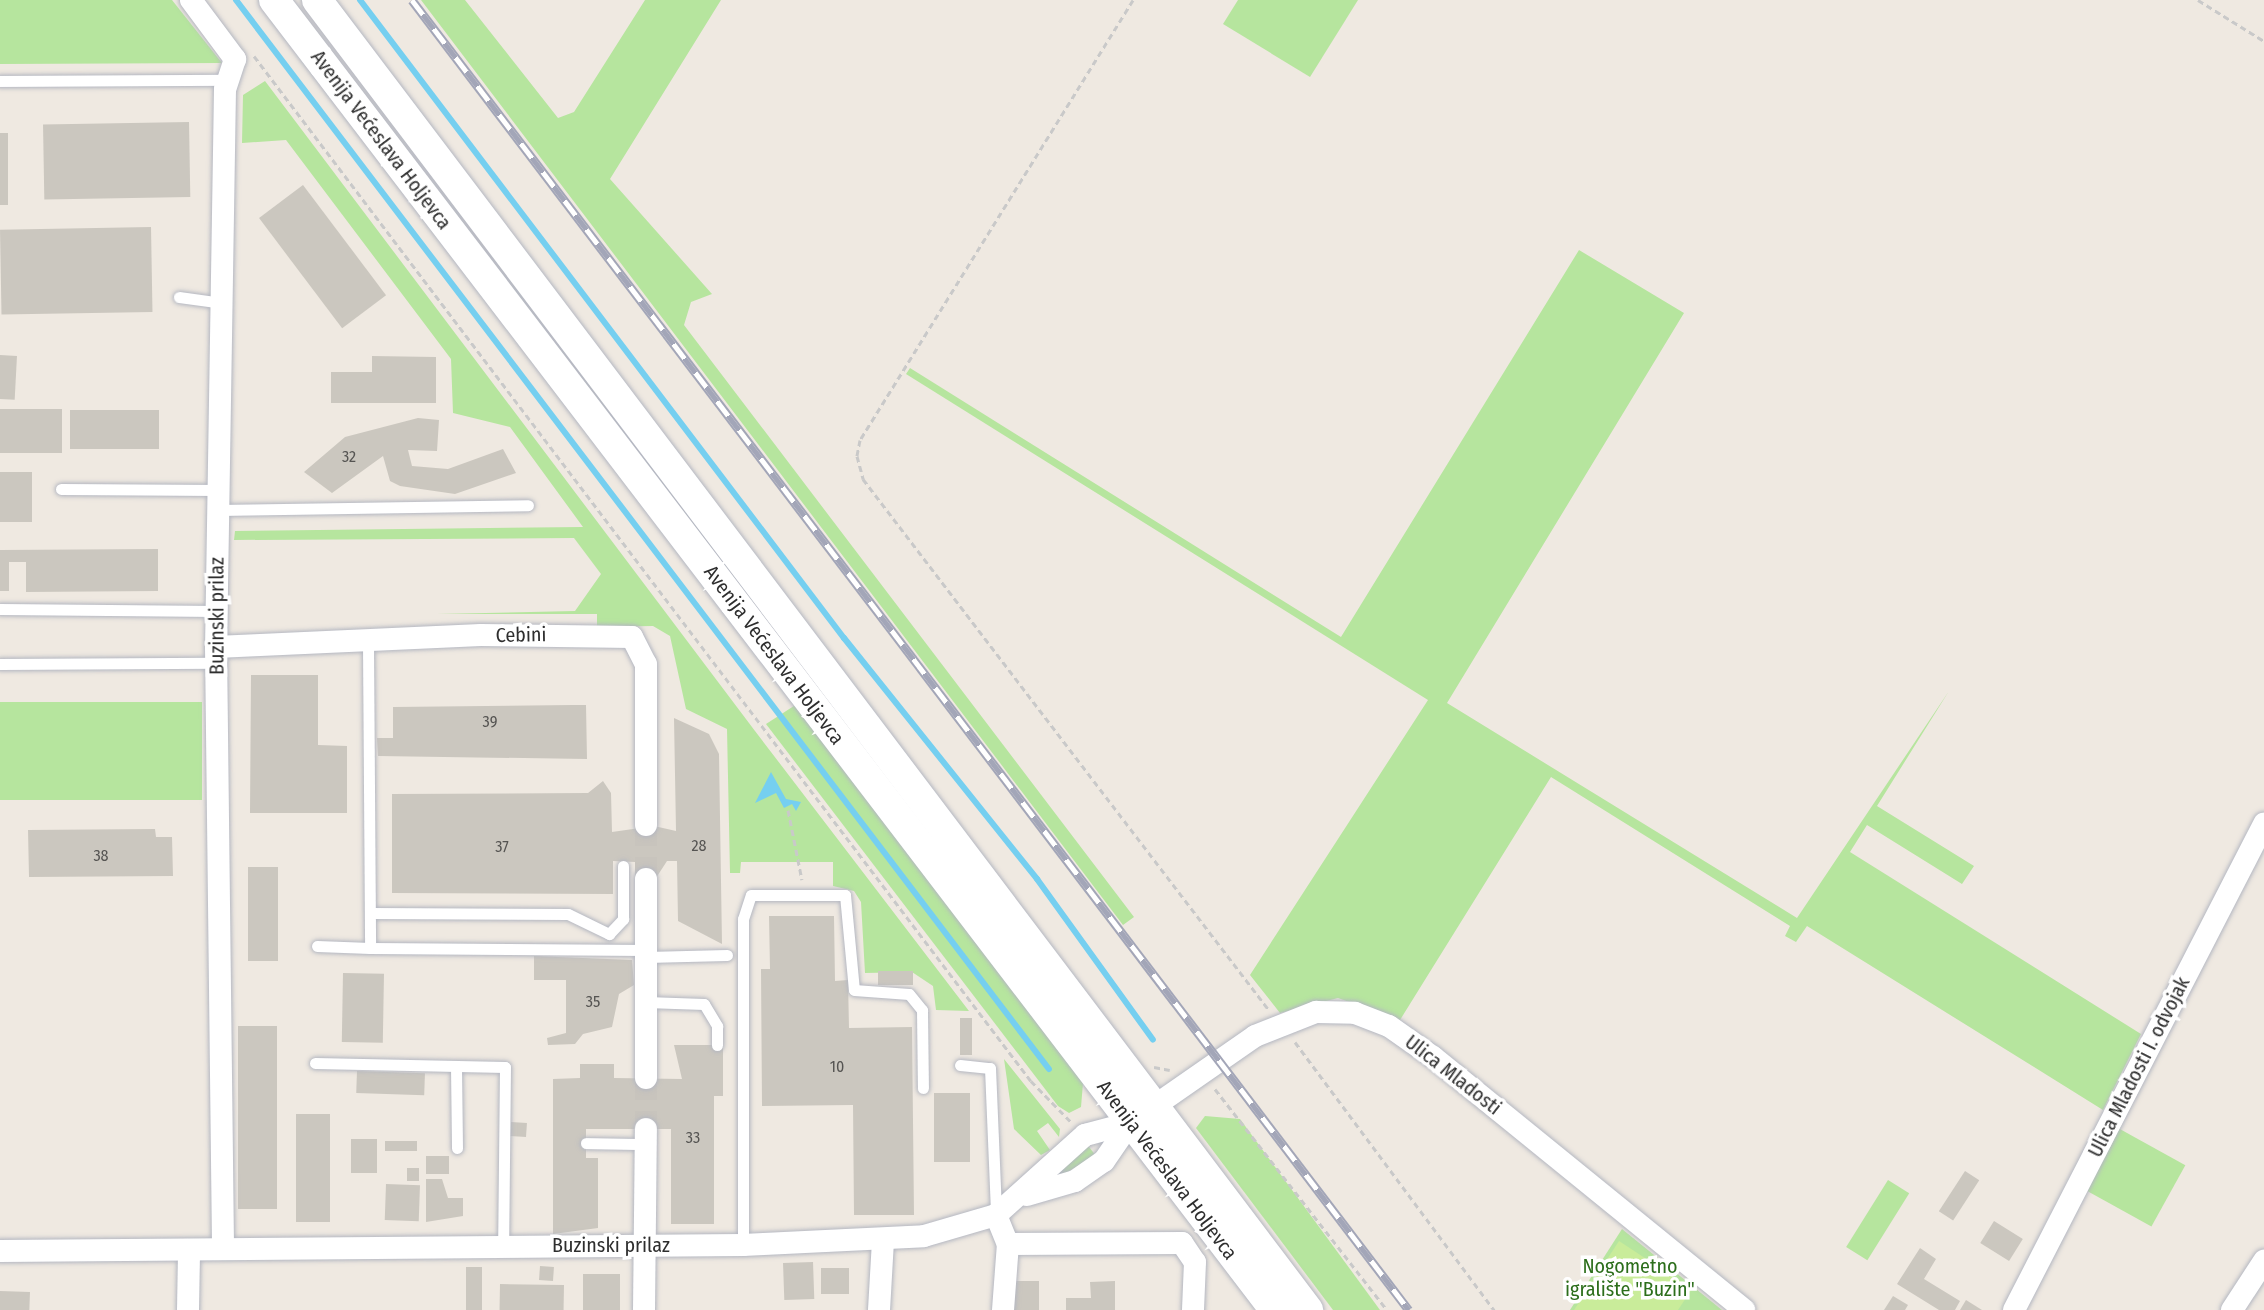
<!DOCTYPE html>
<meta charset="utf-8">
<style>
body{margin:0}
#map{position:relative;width:2264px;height:1310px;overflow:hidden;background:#efe9e1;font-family:"Fira Sans Condensed",sans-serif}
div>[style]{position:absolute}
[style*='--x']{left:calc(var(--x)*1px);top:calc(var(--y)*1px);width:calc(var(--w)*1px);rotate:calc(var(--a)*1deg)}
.green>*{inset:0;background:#b6e59e;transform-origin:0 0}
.pitch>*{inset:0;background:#c9ec9a}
.water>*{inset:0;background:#75cff0}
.stream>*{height:6px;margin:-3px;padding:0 3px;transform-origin:3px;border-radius:3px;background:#75cff0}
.building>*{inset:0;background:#cbc7bf;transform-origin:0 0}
.minor-tunnel>*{height:22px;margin-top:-11px;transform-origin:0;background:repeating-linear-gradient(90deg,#c8c4bd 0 22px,transparent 0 33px)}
.path>*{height:3px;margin-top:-1.5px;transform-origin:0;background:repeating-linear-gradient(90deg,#c9c9c9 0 6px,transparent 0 10px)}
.roads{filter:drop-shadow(0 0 2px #b4b7c1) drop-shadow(0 0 2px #b4b7c1)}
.service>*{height:11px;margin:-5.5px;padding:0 5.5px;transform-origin:5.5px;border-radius:5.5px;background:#fff}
.minor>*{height:22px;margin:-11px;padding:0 11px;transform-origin:11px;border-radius:11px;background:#fff}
.secondary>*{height:30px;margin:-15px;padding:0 15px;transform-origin:15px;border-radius:15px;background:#fff}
.rail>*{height:9px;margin-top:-4.5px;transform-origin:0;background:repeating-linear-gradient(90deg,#fff 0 18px,#a3a6b8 0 36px);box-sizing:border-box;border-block:2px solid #a3a6b8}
span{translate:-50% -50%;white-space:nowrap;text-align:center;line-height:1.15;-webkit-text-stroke:7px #fff;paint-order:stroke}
.number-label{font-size:16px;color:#555452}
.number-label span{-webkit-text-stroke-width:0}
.street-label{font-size:20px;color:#2e2e2e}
.park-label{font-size:20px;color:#2c6e1b}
</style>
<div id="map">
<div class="green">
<i style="clip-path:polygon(0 0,172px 0,222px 63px,0 64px)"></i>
<i style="clip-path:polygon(421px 0,465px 0,558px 118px,574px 112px,645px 0,721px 0,610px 179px,712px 294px,691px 302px,684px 325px,1134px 917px,1123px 925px)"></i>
<i style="clip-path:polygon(1238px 0,1358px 0,1310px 77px,1223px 24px)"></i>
<i style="clip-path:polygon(265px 81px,755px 731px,969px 1011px,936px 1010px,933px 986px,912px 972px,865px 973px,861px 902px,854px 891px,833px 886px,833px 862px,741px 862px,740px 873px,730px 873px,727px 729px,686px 709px,670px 636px,653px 626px,597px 627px,597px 614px,437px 614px,575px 611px,601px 574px,574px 538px,234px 540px,235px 531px,583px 527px,510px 427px,453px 413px,451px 359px,286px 140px,242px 143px,243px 95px)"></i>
<i style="clip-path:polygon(1579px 250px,1684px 313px,1447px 703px,1797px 918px,1949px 691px,1877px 806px,1974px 866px,1962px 884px,1867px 825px,1850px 852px,2141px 1034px,2103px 1110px,1807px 926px,1796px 942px,1785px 936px,1790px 926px,1551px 777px,1400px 1020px,1338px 998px,1280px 1013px,1250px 975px,1428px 700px,906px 374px,910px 368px,1341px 637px)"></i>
<i style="left:0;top:702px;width:202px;height:98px"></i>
<i style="clip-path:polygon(797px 704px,1083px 1083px,1081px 1107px,1069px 1113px,1058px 1106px,766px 724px)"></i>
<i style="clip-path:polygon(1004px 1059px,1060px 1129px,1059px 1137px,1048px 1123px,1037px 1131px,1050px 1150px,1041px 1155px,1014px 1129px)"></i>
<i style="clip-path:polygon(1205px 1116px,1240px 1119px,1380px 1310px,1333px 1310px,1196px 1128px)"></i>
<i style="left:2118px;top:1128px;width:77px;height:70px;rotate:29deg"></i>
<i style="clip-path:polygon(1086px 1143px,1096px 1156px,1060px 1176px,1058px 1174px)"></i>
<i style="left:1888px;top:1180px;width:25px;height:79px;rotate:32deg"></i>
<i style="clip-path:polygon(1622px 1229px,1722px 1310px,1570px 1310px)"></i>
</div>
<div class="pitch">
<i style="clip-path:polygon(1619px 1241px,1692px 1289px,1678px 1310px,1574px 1310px)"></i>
</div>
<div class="water">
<i style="clip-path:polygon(771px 772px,786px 799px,801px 802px,796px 811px,792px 804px,784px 808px,776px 793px,755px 803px)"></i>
</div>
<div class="stream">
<i style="--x:236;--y:0;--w:1343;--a:52.75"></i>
<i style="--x:360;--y:0;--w:801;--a:52.82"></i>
<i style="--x:844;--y:638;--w:309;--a:51.3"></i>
<i style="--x:1037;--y:879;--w:198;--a:54.2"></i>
</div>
<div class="building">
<i style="left:189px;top:122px;width:75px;height:146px;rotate:89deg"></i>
<i style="left:0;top:133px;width:8px;height:72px"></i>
<i style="left:303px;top:185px;width:138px;height:55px;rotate:53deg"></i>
<i style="left:151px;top:227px;width:85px;height:151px;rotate:89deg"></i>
<i style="left:0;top:355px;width:17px;height:44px;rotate:3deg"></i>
<i style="clip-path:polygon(372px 356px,436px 357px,436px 403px,331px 403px,331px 372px,372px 372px)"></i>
<i style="left:0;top:409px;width:62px;height:44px"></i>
<i style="left:70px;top:410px;width:89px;height:39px"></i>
<i style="clip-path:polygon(418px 418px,439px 420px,437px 451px,408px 450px,412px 466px,448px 469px,503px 449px,516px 473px,455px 494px,400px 486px,390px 481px,383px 456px,332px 493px,304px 472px,345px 437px)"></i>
<i style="left:0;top:472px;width:32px;height:50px"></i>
<i style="clip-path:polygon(158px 549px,158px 591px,26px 592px,26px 562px,9px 562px,9px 591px,0 591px,0 550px)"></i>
<i style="clip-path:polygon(251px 675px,318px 675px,318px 745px,347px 746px,347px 813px,250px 813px)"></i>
<i style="clip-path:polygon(573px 705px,586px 705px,587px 759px,378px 756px,377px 738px,393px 738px,393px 707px)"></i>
<i style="clip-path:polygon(674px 718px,709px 734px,719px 754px,722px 944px,678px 921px,677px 861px,667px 861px,656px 878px,638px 874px,635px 862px,613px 861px,613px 894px,392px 893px,392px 794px,588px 793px,603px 781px,611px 793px,612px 832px,654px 826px,676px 831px)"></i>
<i style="clip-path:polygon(155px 829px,156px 837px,172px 837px,173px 876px,29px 877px,28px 830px)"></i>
<i style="left:248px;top:867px;width:30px;height:94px"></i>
<i style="clip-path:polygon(769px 916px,834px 916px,835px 981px,848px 980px,849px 1028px,912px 1027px,914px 1215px,854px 1215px,853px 1105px,762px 1106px,761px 969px,770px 969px)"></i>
<i style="clip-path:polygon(534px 956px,632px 960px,634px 985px,619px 994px,612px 1027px,583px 1034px,575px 1044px,548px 1045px,547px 1038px,566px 1033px,566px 980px,534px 980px)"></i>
<i style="left:878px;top:971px;width:35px;height:14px"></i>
<i style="left:343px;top:973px;width:41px;height:69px;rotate:1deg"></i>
<i style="left:960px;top:1018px;width:12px;height:37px"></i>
<i style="left:238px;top:1026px;width:39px;height:183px"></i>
<i style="clip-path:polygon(674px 1045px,723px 1045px,723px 1096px,714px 1096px,714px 1224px,671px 1224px,671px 1129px,586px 1129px,586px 1158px,598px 1158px,598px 1228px,553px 1234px,553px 1079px,580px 1078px,580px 1064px,614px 1064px,614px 1078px,682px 1079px)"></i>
<i style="left:357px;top:1071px;width:68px;height:22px;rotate:2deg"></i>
<i style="left:934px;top:1093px;width:36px;height:69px"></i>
<i style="left:296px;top:1114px;width:34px;height:108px"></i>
<i style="left:511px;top:1122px;width:16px;height:14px;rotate:4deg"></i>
<i style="left:351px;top:1139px;width:26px;height:34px"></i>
<i style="left:385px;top:1141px;width:32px;height:10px"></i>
<i style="left:426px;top:1156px;width:23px;height:18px"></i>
<i style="left:407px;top:1168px;width:12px;height:13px"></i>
<i style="left:1965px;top:1171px;width:17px;height:48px;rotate:33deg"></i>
<i style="clip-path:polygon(426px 1179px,442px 1179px,448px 1198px,463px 1198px,463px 1216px,426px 1222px)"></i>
<i style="left:386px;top:1184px;width:34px;height:36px;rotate:2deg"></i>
<i style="left:1994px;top:1221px;width:34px;height:26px;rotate:32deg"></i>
<i style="clip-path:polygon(1920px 1248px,1936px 1259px,1924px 1279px,1960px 1301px,1955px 1310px,1939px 1310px,1897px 1284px)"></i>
<i style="left:813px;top:1262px;width:37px;height:30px;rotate:88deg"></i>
<i style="left:540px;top:1266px;width:14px;height:14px;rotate:4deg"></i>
<i style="left:466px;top:1267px;width:16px;height:43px"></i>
<i style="left:849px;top:1268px;width:26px;height:28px;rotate:90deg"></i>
<i style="left:620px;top:1274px;width:36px;height:37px;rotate:90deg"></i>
<i style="left:1014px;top:1281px;width:25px;height:29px"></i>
<i style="clip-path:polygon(1115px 1281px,1115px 1310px,1066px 1310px,1066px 1298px,1091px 1298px,1090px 1282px)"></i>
<i style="left:500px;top:1284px;width:64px;height:26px;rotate:1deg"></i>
<i style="left:0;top:1291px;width:30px;height:19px;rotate:2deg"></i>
<i style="clip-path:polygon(1893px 1296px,1908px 1305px,1905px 1310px,1884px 1310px)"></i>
<i style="clip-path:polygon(1966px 1300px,1982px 1310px,1960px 1310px)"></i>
</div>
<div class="minor-tunnel">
<i style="--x:646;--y:879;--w:54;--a:-90"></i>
<i style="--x:646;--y:1078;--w:51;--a:90"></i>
</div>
<div class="path">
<i style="--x:1133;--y:0;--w:518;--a:121.82"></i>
<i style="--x:860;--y:440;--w:16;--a:101"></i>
<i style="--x:857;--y:456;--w:24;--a:75"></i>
<i style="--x:863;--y:479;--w:667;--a:52.61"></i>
<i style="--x:2198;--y:0;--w:78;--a:31.8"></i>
<i style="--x:254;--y:56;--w:1286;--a:52.84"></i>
<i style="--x:1031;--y:1081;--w:57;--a:45.7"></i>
<i style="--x:788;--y:810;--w:71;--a:78.7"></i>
<i style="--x:1295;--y:1042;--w:334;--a:53.4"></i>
<i style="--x:1154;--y:1067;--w:16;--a:11"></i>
<i style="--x:1215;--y:1089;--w:280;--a:52.1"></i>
</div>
<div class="roads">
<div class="service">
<i style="--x:0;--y:81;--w:229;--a:-0.3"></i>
<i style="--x:179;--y:297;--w:43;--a:7.9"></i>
<i style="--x:61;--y:489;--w:158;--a:0.4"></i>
<i style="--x:218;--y:510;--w:310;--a:-0.9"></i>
<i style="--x:0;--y:609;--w:217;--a:0.5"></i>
<i style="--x:368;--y:645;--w:303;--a:89.6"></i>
<i style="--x:370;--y:948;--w:276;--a:0.4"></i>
<i style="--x:0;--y:664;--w:216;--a:-0.3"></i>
<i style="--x:370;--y:913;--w:198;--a:0.3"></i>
<i style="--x:568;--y:914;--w:46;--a:26"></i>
<i style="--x:609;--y:934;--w:21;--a:-47"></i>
<i style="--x:623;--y:919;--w:53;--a:-90"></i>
<i style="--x:317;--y:946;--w:53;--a:2.2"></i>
<i style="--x:646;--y:957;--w:81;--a:-1.4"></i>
<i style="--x:646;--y:1002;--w:58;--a:2"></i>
<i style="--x:704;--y:1004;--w:26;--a:59"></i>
<i style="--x:717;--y:1026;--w:19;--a:90"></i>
<i style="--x:315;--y:1063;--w:190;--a:1.2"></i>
<i style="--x:505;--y:1067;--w:178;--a:90.6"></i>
<i style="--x:960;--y:1065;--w:30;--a:6"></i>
<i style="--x:990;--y:1068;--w:146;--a:87.6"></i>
<i style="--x:456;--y:1066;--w:82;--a:89.3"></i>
<i style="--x:586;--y:1143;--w:60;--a:1"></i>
<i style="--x:743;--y:1245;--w:326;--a:-90"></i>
<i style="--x:743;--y:919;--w:25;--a:-72"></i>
<i style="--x:751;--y:895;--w:94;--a:0"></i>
<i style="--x:845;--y:895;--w:95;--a:84.6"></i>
<i style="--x:854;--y:990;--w:55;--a:4.2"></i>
<i style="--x:909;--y:994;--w:21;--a:51"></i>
<i style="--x:922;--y:1010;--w:78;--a:89.3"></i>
</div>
<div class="minor">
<i style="--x:191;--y:0;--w:74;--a:53.3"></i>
<i style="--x:235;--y:59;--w:32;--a:108"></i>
<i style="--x:225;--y:89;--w:558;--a:90.92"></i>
<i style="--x:216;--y:647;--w:601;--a:89.33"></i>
<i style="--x:216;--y:647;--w:265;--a:-2.6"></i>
<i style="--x:481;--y:635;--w:151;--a:0.8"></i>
<i style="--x:632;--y:637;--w:30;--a:63"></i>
<i style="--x:646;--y:664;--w:161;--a:90"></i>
<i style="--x:646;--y:1078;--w:199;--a:-90"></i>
<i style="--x:1027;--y:1195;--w:50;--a:-16.3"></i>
<i style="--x:1075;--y:1181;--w:35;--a:-35"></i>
<i style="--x:1104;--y:1161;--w:46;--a:-55.6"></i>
<i style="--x:1130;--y:1123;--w:152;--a:-34.8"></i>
<i style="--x:1255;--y:1036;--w:66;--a:-21.5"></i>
<i style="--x:1316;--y:1012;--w:39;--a:1"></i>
<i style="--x:1355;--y:1013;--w:36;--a:21"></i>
<i style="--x:1389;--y:1026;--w:54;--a:35.2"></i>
<i style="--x:1433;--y:1057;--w:401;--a:39.1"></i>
<i style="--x:996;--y:1215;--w:31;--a:68"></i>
<i style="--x:1008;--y:1244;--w:174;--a:-0.3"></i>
<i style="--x:1182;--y:1243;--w:23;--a:56"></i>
<i style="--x:1195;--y:1262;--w:48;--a:92.4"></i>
<i style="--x:0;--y:1251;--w:743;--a:-0.46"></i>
<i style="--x:743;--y:1245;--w:181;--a:-2.8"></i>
<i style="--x:924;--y:1236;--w:75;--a:-16.3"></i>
<i style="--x:996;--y:1215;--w:120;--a:-42"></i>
<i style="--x:1085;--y:1135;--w:47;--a:-14.9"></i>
<i style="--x:188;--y:1310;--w:60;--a:-89"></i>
<i style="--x:644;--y:1310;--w:181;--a:-89.4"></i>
<i style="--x:879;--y:1310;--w:69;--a:-86.7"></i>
<i style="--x:1003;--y:1310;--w:66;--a:-85.7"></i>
<i style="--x:2014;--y:1310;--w:547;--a:-62.78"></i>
<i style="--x:2232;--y:1310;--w:59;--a:-56.9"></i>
</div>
<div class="secondary">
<i style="--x:274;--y:0;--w:1649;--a:52.62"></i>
<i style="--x:317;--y:0;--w:1643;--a:52.89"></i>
</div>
</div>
<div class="rail">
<i style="--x:412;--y:0;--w:1646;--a:52.73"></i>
</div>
<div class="number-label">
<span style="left:349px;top:457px">32</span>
<span style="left:490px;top:722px">39</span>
<span style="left:699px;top:846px">28</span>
<span style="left:502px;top:847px">37</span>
<span style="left:101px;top:856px">38</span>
<span style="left:593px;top:1002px">35</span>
<span style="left:837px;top:1067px">10</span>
<span style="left:693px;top:1138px">33</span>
</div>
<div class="street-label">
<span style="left:381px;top:140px;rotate:53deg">Avenija Većeslava Holjevca</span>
<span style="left:217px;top:616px;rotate:-90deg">Buzinski prilaz</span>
<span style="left:521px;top:635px;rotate:-1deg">Cebini</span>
<span style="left:774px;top:655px;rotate:53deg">Avenija Većeslava Holjevca</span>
<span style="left:2139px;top:1067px;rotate:-63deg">Ulica Mladosti I. odvojak</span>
<span style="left:1453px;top:1075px;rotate:38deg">Ulica Mladosti</span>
<span style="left:1167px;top:1170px;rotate:53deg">Avenija Većeslava Holjevca</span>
<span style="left:611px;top:1245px">Buzinski prilaz</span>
</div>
<div class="park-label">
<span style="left:1630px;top:1278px">Nogometno<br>igralište "Buzin"</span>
</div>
</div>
